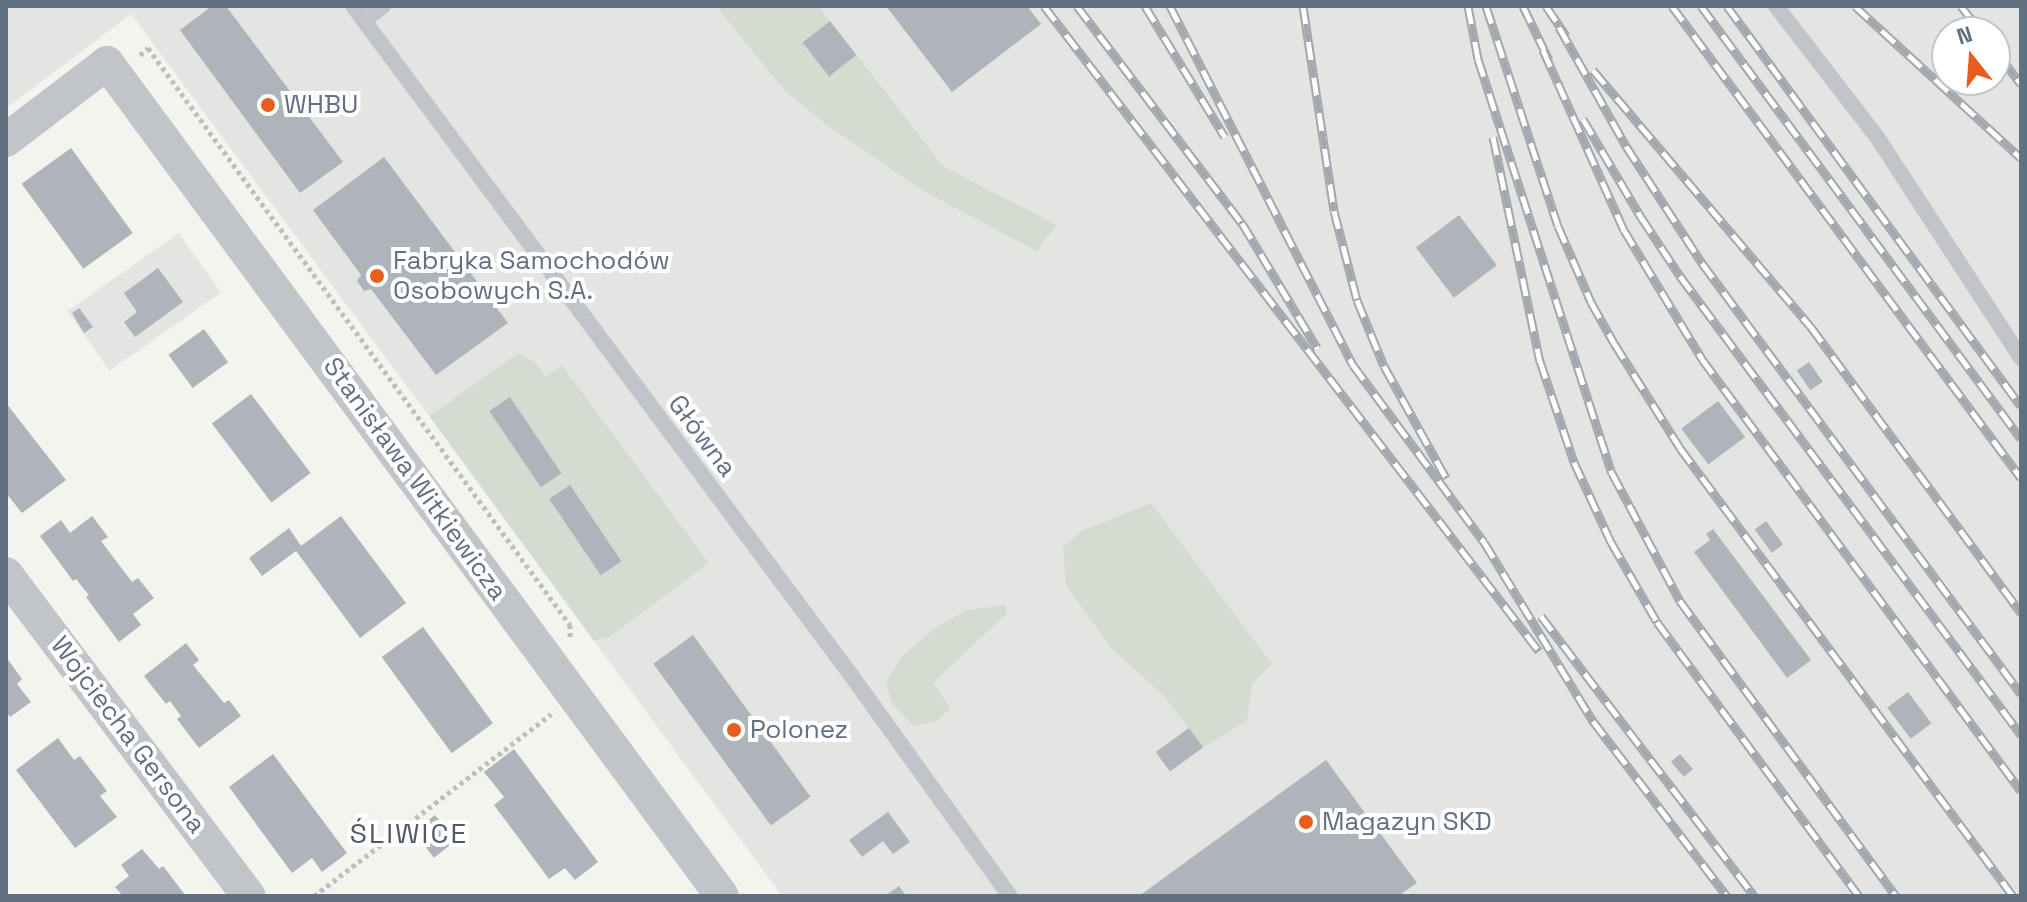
<!DOCTYPE html>
<meta charset="utf-8">
<style>
body{margin:0}
#map{position:relative;width:2027px;height:902px;overflow:hidden;background:#f4f4ef;font-family:"Space Grotesk",sans-serif}
div>[style]{position:absolute}
[style*='--x']{left:calc(var(--x)*1px);top:calc(var(--y)*1px);width:calc(var(--w)*1px);rotate:calc(var(--a)*1deg)}
.built>*{inset:0;background:#e4e5e3;transform-origin:0 0}
.green>*{inset:0;background:#d4dbd0}
.building>*{inset:0;background:#aeb4b9;transform-origin:0 0}
.path>*{height:5px;margin-top:-2.5px;transform-origin:0;background:repeating-linear-gradient(90deg,#bdbec0 0 4px,transparent 0 8px)}
.service>*{height:16px;margin:-8px;padding:0 8px;transform-origin:8px;border-radius:8px;background:#c1c4c8}
.minor>*{height:34px;margin:-17px;padding:0 17px;transform-origin:17px;border-radius:17px;background:#c1c4c8}
.rail>*{height:9px;margin-top:-4.5px;transform-origin:0;background:repeating-linear-gradient(90deg,#fff 0 18px,#a3a8ae 0 36px);box-sizing:border-box;border-block:2px solid #a3a8ae}
.dots>*{width:22px;height:22px;translate:-50% -50%;box-sizing:border-box;border:4px solid #fff;border-radius:50%}
span{translate:-50% -50%;white-space:nowrap;text-align:center;line-height:1.15;-webkit-text-stroke:8px #fff;paint-order:stroke}
.poi-label{font-size:26px;color:#627181}
.left{translate:0 -50%;text-align:left}
.street-label{font-size:26px;color:#627181}
.neighbourhood-label{font-size:28px;color:#505b66;letter-spacing:2px}
.frame{position:absolute;inset:0;border:8px solid #627181;pointer-events:none}
.north{position:absolute;left:1931px;top:16px;width:80px;height:80px;box-sizing:border-box;background:#fff;border:2px solid #c0c6cd;border-radius:50%;rotate:343deg;font-size:22px;font-weight:700;line-height:32px;text-align:center;color:#627181}
.north::after{content:'';display:block;margin:auto;width:28px;height:36px;background:#e75d1d;clip-path:polygon(50% 0,100% 100%,50% 72%,0 100%)}
</style>
<div id="map">
<div class="built">
<i style="clip-path:polygon(evenodd,6px 6px,2021px 6px,2021px 896px,782px 896px,594px 641px,610px 637px,709px 563px,563px 366px,546px 378px,534px 361px,518px 353px,429px 416px,131px 14px,6px 108px,6px 6px,1947px 32px,1995px 32px,1995px 80px,1947px 80px,1947px 32px)"></i>
<i style="left:179px;top:233px;width:73px;height:136px;rotate:55deg"></i>
</div>
<div class="green">
<i style="clip-path:polygon(716px 6px,819px 6px,830px 21px,802px 42px,828px 76px,857px 55px,943px 166px,1056px 225px,1037px 251px,925px 192px,827px 125px,784px 90px)"></i>
<i style="clip-path:polygon(518px 353px,534px 361px,546px 377px,562px 365px,709px 563px,610px 637px,594px 641px,429px 416px)"></i>
<i style="clip-path:polygon(1151px 503px,1272px 664px,1252px 684px,1247px 721px,1203px 747px,1165px 697px,1111px 648px,1066px 585px,1063px 547px,1082px 531px)"></i>
<i style="clip-path:polygon(1005px 605px,1007px 613px,933px 683px,951px 708px,937px 721px,913px 726px,892px 703px,886px 684px,901px 657px,936px 627px,967px 610px)"></i>
</div>
<div class="building">
<i style="clip-path:polygon(212px 6px,226px 6px,343px 162px,300px 193px,180px 30px)"></i>
<i style="clip-path:polygon(886px 6px,1027px 6px,1041px 24px,952px 92px)"></i>
<i style="left:830px;top:21px;width:43px;height:35px;rotate:52deg"></i>
<i style="left:71px;top:148px;width:105px;height:61px;rotate:54deg"></i>
<i style="clip-path:polygon(384px 157px,508px 323px,436px 375px,371px 289px,364px 291px,357px 281px,361px 275px,313px 210px)"></i>
<i style="left:1459px;top:215px;width:63px;height:54px;rotate:53deg"></i>
<i style="clip-path:polygon(158px 268px,183px 302px,135px 337px,124px 322px,137px 312px,124px 293px)"></i>
<i style="clip-path:polygon(79px 308px,93px 327px,84px 333px,72px 313px)"></i>
<i style="left:204px;top:329px;width:41px;height:44px;rotate:54deg"></i>
<i style="left:1809px;top:362px;width:24px;height:15px;rotate:55deg"></i>
<i style="left:251px;top:394px;width:99px;height:49px;rotate:53deg"></i>
<i style="left:510px;top:397px;width:92px;height:25px;rotate:56deg"></i>
<i style="left:1718px;top:401px;width:45px;height:46px;rotate:53deg"></i>
<i style="clip-path:polygon(6px 403px,66px 480px,22px 513px,6px 493px)"></i>
<i style="left:570px;top:485px;width:92px;height:25px;rotate:56deg"></i>
<i style="clip-path:polygon(92px 516px,108px 537px,101px 541px,132px 582px,138px 578px,154px 598px,133px 614px,141px 625px,119px 642px,86px 597px,89px 595px,83px 588px,76px 579px,73px 581px,40px 536px,61px 520px,70px 533px)"></i>
<i style="clip-path:polygon(341px 516px,406px 603px,360px 638px,296px 551px,262px 576px,249px 558px,289px 528px,301px 546px)"></i>
<i style="left:1766px;top:521px;width:29px;height:14px;rotate:54deg"></i>
<i style="clip-path:polygon(1713px 529px,1811px 660px,1787px 678px,1694px 552px,1710px 540px,1706px 534px)"></i>
<i style="left:423px;top:627px;width:119px;height:51px;rotate:54deg"></i>
<i style="left:693px;top:635px;width:200px;height:49px;rotate:54deg"></i>
<i style="clip-path:polygon(186px 643px,199px 660px,193px 665px,224px 703px,229px 700px,241px 716px,199px 748px,177px 719px,181px 716px,175px 708px,170px 701px,166px 704px,144px 676px)"></i>
<i style="clip-path:polygon(6px 657px,22px 679px,17px 684px,31px 702px,10px 717px,6px 711px)"></i>
<i style="left:1908px;top:692px;width:39px;height:26px;rotate:53deg"></i>
<i style="left:1189px;top:728px;width:24px;height:41px;rotate:54deg"></i>
<i style="clip-path:polygon(58px 738px,74px 760px,80px 756px,107px 791px,100px 796px,117px 817px,75px 848px,16px 770px)"></i>
<i style="clip-path:polygon(514px 749px,598px 862px,575px 880px,565px 868px,549px 879px,494px 805px,504px 797px,484px 772px)"></i>
<i style="clip-path:polygon(273px 754px,347px 853px,322px 872px,312px 858px,292px 873px,229px 787px)"></i>
<i style="left:1680px;top:754px;width:20px;height:12px;rotate:49deg"></i>
<i style="clip-path:polygon(1326px 760px,1417px 883px,1398px 896px,1139px 896px)"></i>
<i style="clip-path:polygon(888px 812px,910px 842px,893px 854px,883px 841px,862px 857px,849px 840px)"></i>
<i style="left:435px;top:815px;width:33px;height:27px;rotate:52deg"></i>
<i style="clip-path:polygon(142px 849px,159px 869px,163px 866px,186px 896px,123px 896px,115px 887px,129px 876px,121px 865px)"></i>
<i style="clip-path:polygon(899px 886px,906px 896px,885px 896px)"></i>
</div>
<div class="path">
<i style="--x:140;--y:55;--w:11;--a:-41"></i>
<i style="--x:148;--y:48;--w:715;--a:53.82"></i>
<i style="--x:570;--y:625;--w:13;--a:90"></i>
<i style="--x:314;--y:896;--w:299;--a:-37.5"></i>
</div>
<div class="service">
<i style="--x:353;--y:6;--w:834;--a:53.34"></i>
<i style="--x:851;--y:675;--w:272;--a:54.3"></i>
<i style="--x:1776;--y:6;--w:165;--a:52.4"></i>
<i style="--x:1877;--y:137;--w:264;--a:56.9"></i>
<i style="--x:364;--y:20;--w:24;--a:-36"></i>
</div>
<div class="minor">
<i style="--x:6;--y:140;--w:127;--a:-37.3"></i>
<i style="--x:107;--y:63;--w:1035;--a:53.56"></i>
<i style="--x:6;--y:574;--w:403;--a:53"></i>
</div>
<div class="rail">
<i style="--x:1044;--y:6;--w:813;--a:52.5"></i>
<i style="--x:1077;--y:6;--w:273;--a:52.8"></i>
<i style="--x:1242;--y:223;--w:146;--a:59"></i>
<i style="--x:1145;--y:6;--w:153;--a:58.6"></i>
<i style="--x:1170;--y:6;--w:403;--a:63"></i>
<i style="--x:1353;--y:365;--w:220;--a:53.5"></i>
<i style="--x:1484;--y:542;--w:210;--a:58.7"></i>
<i style="--x:1593;--y:721;--w:220;--a:52.6"></i>
<i style="--x:1303;--y:6;--w:207;--a:81.4"></i>
<i style="--x:1334;--y:211;--w:92;--a:75.5"></i>
<i style="--x:1357;--y:300;--w:71;--a:67.8"></i>
<i style="--x:1384;--y:366;--w:128;--a:61"></i>
<i style="--x:1468;--y:6;--w:54;--a:79.3"></i>
<i style="--x:1478;--y:59;--w:435;--a:72.1"></i>
<i style="--x:1612;--y:473;--w:145;--a:62"></i>
<i style="--x:1680;--y:601;--w:366;--a:53.8"></i>
<i style="--x:1486;--y:6;--w:231;--a:71.9"></i>
<i style="--x:1558;--y:226;--w:83;--a:66.5"></i>
<i style="--x:1591;--y:302;--w:47;--a:60.7"></i>
<i style="--x:1614;--y:343;--w:124;--a:57.8"></i>
<i style="--x:1680;--y:448;--w:558;--a:53.38"></i>
<i style="--x:1523;--y:6;--w:60;--a:64.3"></i>
<i style="--x:1546;--y:6;--w:36;--a:56"></i>
<i style="--x:1672;--y:6;--w:587;--a:53.52"></i>
<i style="--x:1701;--y:6;--w:538;--a:53.53"></i>
<i style="--x:1727;--y:6;--w:496;--a:53.7"></i>
<i style="--x:1855;--y:6;--w:225;--a:42.5"></i>
<i style="--x:1961;--y:6;--w:33;--a:52"></i>
<i style="--x:1559;--y:27;--w:137;--a:60.6"></i>
<i style="--x:1626;--y:146;--w:140;--a:57"></i>
<i style="--x:1702;--y:263;--w:536;--a:53.49"></i>
<i style="--x:1543;--y:50;--w:197;--a:65.8"></i>
<i style="--x:1624;--y:230;--w:151;--a:58.8"></i>
<i style="--x:1702;--y:359;--w:537;--a:53.56"></i>
<i style="--x:1995;--y:50;--w:43;--a:52.6"></i>
<i style="--x:1593;--y:70;--w:337;--a:49.7"></i>
<i style="--x:1811;--y:327;--w:355;--a:53.7"></i>
<i style="--x:1583;--y:119;--w:114;--a:59.4"></i>
<i style="--x:1641;--y:217;--w:71;--a:56.5"></i>
<i style="--x:1680;--y:276;--w:572;--a:53.39"></i>
<i style="--x:1493;--y:137;--w:229;--a:78.2"></i>
<i style="--x:1540;--y:361;--w:107;--a:71.4"></i>
<i style="--x:1574;--y:462;--w:88;--a:65.2"></i>
<i style="--x:1611;--y:542;--w:92;--a:60.1"></i>
<i style="--x:1657;--y:622;--w:340;--a:53.6"></i>
<i style="--x:1541;--y:616;--w:352;--a:52.7"></i>
</div>
<div class="dots">
<i style="left:268px;top:105px;background:#e75d1d"></i>
<i style="left:377px;top:276px;background:#e75d1d"></i>
<i style="left:734px;top:730px;background:#e75d1d"></i>
<i style="left:1306px;top:822px;background:#e75d1d"></i>
</div>
<div class="poi-label">
<span class="left" style="left:284px;top:105px">WHBU</span>
<span class="left" style="left:393px;top:276px">Fabryka Samochodów<br>Osobowych S.A.</span>
<span class="left" style="left:750px;top:730px">Polonez</span>
<span class="left" style="left:1322px;top:822px">Magazyn SKD</span>
</div>
<div class="street-label">
<span style="left:702px;top:436px;rotate:53deg">Główna</span>
<span style="left:415px;top:479px;rotate:54deg">Stanisława Witkiewicza</span>
<span style="left:128px;top:735px;rotate:53deg">Wojciecha Gersona</span>
</div>
<div class="neighbourhood-label">
<span style="left:409px;top:833px">ŚLIWICE</span>
</div>
<div class="frame"></div>
<div class="north">N</div>
</div>
